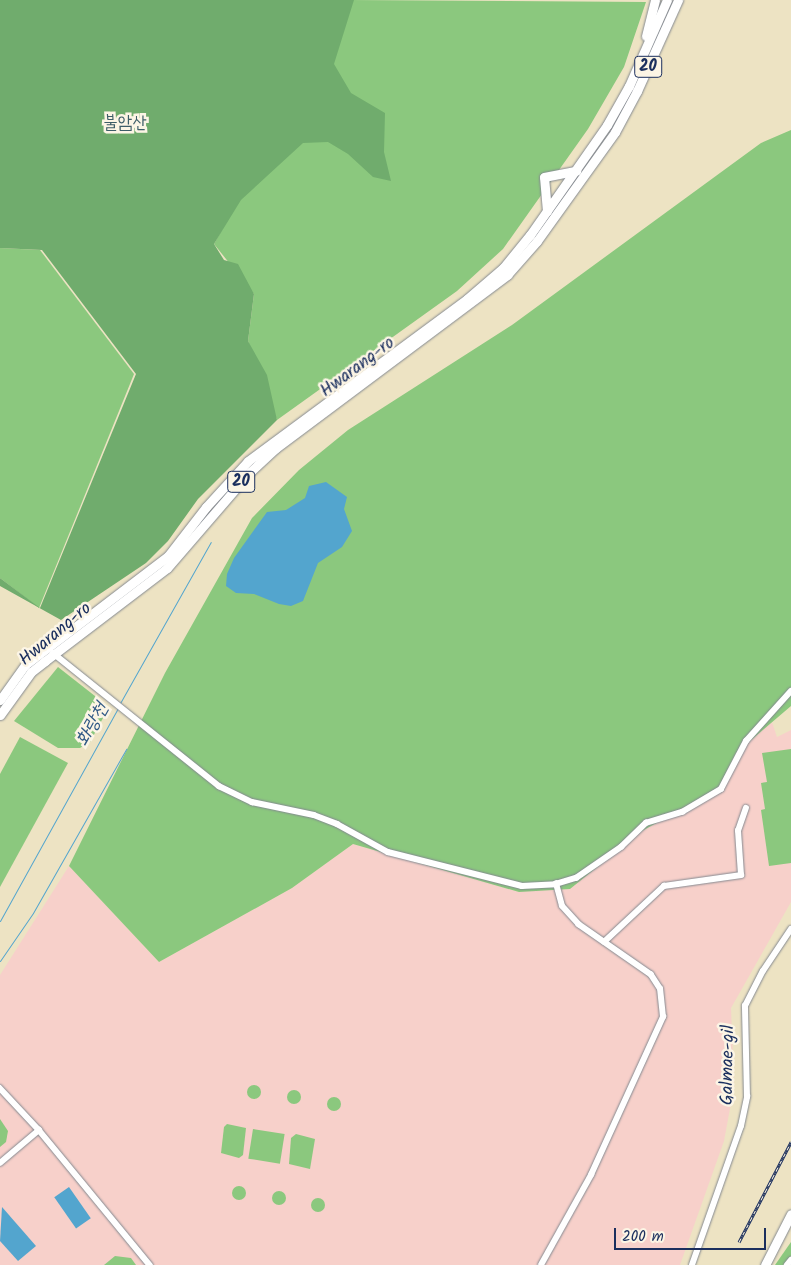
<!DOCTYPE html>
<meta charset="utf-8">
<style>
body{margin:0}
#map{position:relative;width:791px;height:1265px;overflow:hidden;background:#ede3c3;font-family:Kalam,"Poor Story",sans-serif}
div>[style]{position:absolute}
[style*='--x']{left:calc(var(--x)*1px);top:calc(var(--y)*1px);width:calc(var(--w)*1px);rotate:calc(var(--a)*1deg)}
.built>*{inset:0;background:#f7d0ca}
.green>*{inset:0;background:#8bc87e;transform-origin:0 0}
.round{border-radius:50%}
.forest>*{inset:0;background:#70ac6d}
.water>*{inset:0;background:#53a5ce;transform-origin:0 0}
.stream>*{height:1px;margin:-0.5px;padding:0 0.5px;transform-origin:0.5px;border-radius:0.5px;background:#53a5ce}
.roads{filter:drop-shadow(0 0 1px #848990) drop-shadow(0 0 1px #848990)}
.street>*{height:5.5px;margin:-2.75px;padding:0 2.75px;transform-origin:2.75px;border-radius:2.75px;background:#fff}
.primary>*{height:9px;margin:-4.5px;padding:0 4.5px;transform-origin:4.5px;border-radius:4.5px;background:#fff}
.rail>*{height:3px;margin-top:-1.5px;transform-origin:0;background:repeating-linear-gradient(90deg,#fcf5e5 0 4px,#1b2f5e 0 8px);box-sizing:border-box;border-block:1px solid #1b2f5e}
span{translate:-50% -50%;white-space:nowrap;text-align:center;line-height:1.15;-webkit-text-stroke:5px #fcf5e5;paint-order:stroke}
.shield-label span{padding:1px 4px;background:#fcf5e5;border:1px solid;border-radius:4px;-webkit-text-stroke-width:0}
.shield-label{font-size:16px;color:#1b2f5e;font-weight:700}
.park-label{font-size:18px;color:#3d5d68}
.street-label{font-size:18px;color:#1b2f5e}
.water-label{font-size:19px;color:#2f5885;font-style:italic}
.scale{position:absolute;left:614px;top:1228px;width:152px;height:22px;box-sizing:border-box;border:2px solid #1b2f5e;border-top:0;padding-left:6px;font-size:15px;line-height:18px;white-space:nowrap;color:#1b2f5e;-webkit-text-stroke:4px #fcf5e5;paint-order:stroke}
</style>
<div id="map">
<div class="built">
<i style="clip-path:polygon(772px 722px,777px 737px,791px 730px,791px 902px,731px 1008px,734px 1087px,724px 1141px,680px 1265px,0 1265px,0 975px,69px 866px,159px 962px,292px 888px,353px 844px,519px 892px,618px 848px,642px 831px,718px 789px,736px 753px)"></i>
</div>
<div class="green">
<i style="clip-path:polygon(351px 0,646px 2px,624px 67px,588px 129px,503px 249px,457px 291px,277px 420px,248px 341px,254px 294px,214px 244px)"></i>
<i style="clip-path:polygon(791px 130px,791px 706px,736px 753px,718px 789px,642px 831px,570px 889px,519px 892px,353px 844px,292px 888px,159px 962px,69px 866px,165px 673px,252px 518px,299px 470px,348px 430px,512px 325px,761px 143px)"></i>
<i style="clip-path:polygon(0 248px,40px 250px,134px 374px,39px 608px,0 578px)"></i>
<i style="clip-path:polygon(58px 667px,109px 707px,90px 742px,80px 748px,58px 748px,14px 721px)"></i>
<i style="clip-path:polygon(20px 737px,68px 763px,0 887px,0 774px)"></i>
<i style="clip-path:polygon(791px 749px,791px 863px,769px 866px,761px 810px,765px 809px,761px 783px,767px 782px,762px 753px)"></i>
<i class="round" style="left:247px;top:1085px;width:14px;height:14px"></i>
<i class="round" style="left:287px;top:1090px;width:14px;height:14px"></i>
<i class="round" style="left:327px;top:1097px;width:14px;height:14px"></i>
<i style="clip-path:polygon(0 1119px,8px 1131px,6px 1142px,0 1147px)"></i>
<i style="clip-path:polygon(227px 1124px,246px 1128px,243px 1155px,239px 1158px,221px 1153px,224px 1127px)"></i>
<i style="left:253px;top:1129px;width:32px;height:30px;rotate:9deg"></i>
<i style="clip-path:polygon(296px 1134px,315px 1139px,310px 1169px,289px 1164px,291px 1138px)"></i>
<i class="round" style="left:232px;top:1186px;width:14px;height:14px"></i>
<i class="round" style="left:272px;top:1191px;width:14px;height:14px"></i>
<i class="round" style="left:311px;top:1198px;width:14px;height:14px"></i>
<i style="clip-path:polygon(791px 1242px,791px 1256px,783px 1265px,775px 1265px)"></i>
<i style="clip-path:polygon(115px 1256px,131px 1258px,136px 1265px,104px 1265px)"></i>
</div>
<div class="forest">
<i style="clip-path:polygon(0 0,354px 0,334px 64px,351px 93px,385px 113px,384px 152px,391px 181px,373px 177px,348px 154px,328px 142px,303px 143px,241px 200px,214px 244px,224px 260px,238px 264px,254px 294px,248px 341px,267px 375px,277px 420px,198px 499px,168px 541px,146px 563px,61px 620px,0 586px,0 578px,40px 608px,136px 374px,42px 250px,0 248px)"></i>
</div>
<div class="water">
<i style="clip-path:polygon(326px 482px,347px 497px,344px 509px,352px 531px,342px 547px,318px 563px,303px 601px,291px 606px,279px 604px,254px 594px,236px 593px,226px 586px,227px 574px,234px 558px,267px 512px,286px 510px,305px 498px,309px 486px)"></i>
<i style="left:69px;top:1187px;width:38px;height:18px;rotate:55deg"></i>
<i style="clip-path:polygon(2px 1207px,36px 1246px,18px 1261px,0 1241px)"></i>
</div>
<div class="stream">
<i style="--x:119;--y:705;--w:187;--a:-60.6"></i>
<i style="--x:0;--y:921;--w:244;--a:-61"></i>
<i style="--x:0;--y:961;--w:58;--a:-55.5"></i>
<i style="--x:33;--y:913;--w:189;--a:-60.4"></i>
</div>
<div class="roads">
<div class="street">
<i style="--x:53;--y:653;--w:213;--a:38.7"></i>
<i style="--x:219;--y:786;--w:37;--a:26"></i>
<i style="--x:252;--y:802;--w:63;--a:11.8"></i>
<i style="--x:314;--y:815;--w:25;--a:21"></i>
<i style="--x:337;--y:824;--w:58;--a:28.8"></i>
<i style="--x:388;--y:852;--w:138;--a:14.2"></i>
<i style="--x:522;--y:886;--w:34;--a:-3"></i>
<i style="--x:556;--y:884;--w:21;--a:-17"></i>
<i style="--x:576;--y:878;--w:55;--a:-34.6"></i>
<i style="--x:621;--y:847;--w:35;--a:-44"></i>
<i style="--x:646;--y:823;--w:38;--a:-17"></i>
<i style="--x:682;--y:812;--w:45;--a:-30.5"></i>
<i style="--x:721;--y:789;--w:54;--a:-62.5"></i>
<i style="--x:746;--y:741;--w:67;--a:-48"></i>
<i style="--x:604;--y:942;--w:82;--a:-43"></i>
<i style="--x:664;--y:886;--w:78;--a:-8.1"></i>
<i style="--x:741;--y:875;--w:44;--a:-93.9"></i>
<i style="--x:738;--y:831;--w:24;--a:-71"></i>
<i style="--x:0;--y:1088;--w:57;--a:47.1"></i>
<i style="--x:39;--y:1130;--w:175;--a:50.6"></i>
<i style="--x:0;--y:1163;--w:51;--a:-40.2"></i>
<i style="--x:541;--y:1265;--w:103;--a:-60.9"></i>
<i style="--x:591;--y:1175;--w:174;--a:-65.5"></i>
<i style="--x:663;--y:1017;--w:28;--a:-96"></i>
<i style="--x:660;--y:989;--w:17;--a:-123"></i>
<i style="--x:651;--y:975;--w:88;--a:-145.2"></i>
<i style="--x:579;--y:925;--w:25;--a:-132"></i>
<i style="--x:562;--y:906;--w:23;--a:-105"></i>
<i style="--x:692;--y:1265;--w:147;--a:-70.6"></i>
<i style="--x:741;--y:1126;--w:30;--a:-78"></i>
<i style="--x:747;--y:1097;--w:91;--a:-91.3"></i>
<i style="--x:745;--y:1006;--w:39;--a:-63"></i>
<i style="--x:763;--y:971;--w:50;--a:-56.3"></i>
<i style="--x:787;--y:1265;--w:6;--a:-51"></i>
</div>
<div class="primary">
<i style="--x:646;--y:36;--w:37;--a:-76"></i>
<i style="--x:547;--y:211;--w:34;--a:-95"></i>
<i style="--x:544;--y:177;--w:33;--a:-11"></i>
<i style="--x:0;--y:700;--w:43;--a:-54.5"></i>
<i style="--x:25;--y:665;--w:180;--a:-37.3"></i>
<i style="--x:168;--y:556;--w:62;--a:-52.2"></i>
<i style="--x:206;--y:507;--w:62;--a:-47.6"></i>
<i style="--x:248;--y:461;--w:272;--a:-36.5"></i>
<i style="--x:467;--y:299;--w:48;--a:-40.7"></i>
<i style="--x:503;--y:268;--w:43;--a:-50.7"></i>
<i style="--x:530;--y:235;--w:134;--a:-55"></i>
<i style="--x:607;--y:125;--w:45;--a:-60.6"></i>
<i style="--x:629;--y:86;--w:94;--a:-66.2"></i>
<i style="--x:0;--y:715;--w:53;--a:-54.2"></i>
<i style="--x:31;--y:672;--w:18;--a:-38"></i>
<i style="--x:45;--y:661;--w:153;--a:-37.3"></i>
<i style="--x:167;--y:568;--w:127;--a:-49.2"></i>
<i style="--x:250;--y:472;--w:35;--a:-43"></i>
<i style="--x:276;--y:448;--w:289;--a:-36.8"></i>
<i style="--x:507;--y:275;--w:45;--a:-48.6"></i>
<i style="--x:537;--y:241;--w:134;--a:-54.4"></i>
<i style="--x:615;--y:132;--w:47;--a:-61.8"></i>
<i style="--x:637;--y:91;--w:100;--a:-65.7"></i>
<i style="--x:765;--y:1265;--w:57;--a:-63"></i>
</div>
</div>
<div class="rail">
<i style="--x:739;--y:1242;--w:113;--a:-62.5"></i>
</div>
<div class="shield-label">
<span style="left:648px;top:67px">20</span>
<span style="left:241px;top:482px">20</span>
</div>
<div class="park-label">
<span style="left:125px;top:124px">불암산</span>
</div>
<div class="street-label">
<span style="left:358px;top:368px;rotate:-37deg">Hwarang-ro</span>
<span style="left:56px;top:635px;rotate:-40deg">Hwarang-ro</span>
<span style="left:729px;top:1065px;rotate:-89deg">Galmae-gil</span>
</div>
<div class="water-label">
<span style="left:93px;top:725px;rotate:-61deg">화랑천</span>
</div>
<div class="scale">200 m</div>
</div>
